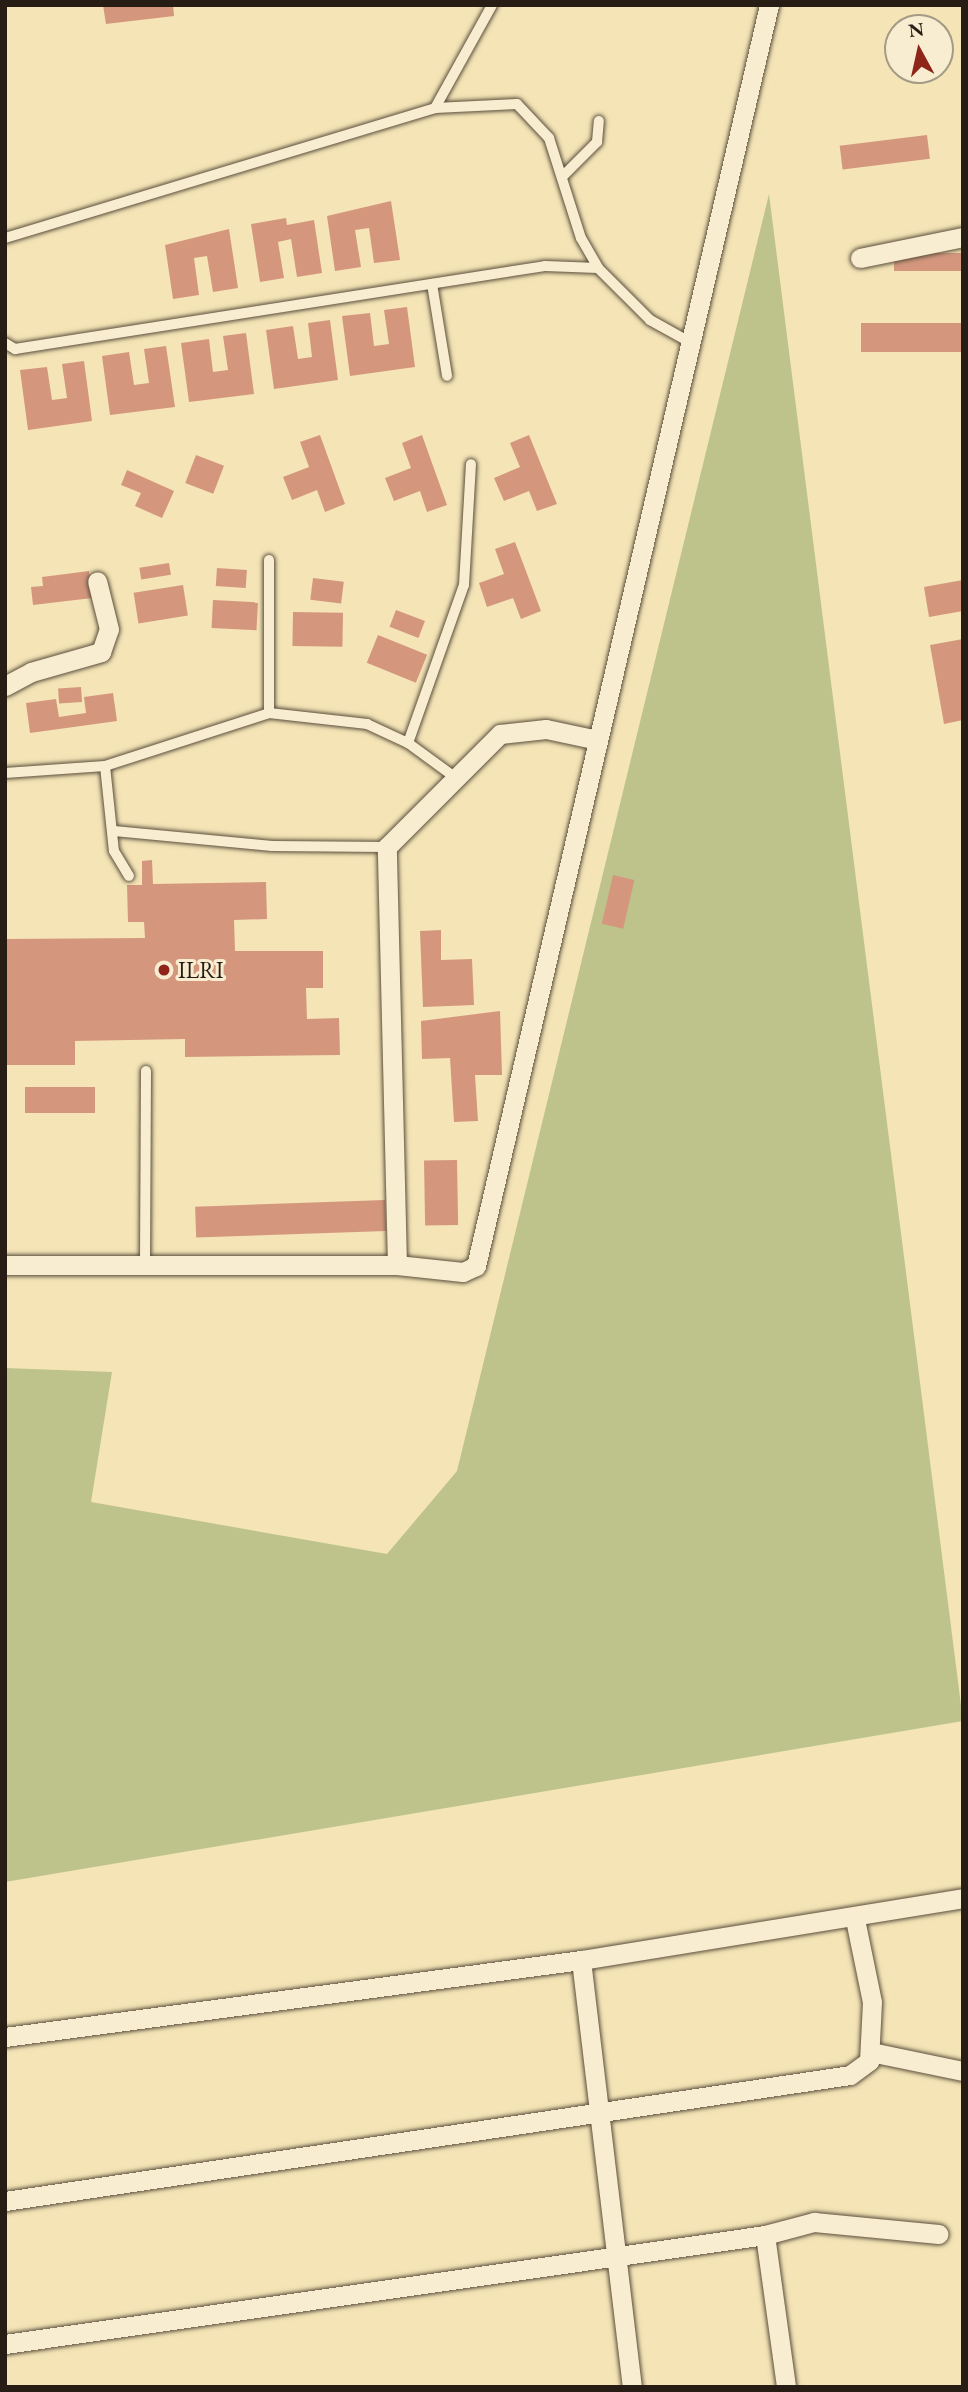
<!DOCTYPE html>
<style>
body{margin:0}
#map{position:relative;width:968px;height:2392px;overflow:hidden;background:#f4e4b6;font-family:"EB Garamond",serif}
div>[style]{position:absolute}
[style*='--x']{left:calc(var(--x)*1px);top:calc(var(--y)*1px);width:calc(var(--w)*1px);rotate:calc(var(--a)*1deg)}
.green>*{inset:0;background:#bec38c}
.building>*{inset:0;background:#d4977e;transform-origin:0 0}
.roads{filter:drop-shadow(0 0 2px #5a4f3d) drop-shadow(0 0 2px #5a4f3d)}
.service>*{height:10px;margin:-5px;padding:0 5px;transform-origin:5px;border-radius:5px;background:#f8edd0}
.minor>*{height:19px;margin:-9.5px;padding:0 9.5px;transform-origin:9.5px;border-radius:9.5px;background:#f8edd0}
.dots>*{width:19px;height:19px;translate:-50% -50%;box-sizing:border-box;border:4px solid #f8edd0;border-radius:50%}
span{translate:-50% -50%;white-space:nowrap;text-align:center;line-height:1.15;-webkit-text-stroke:6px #f8edd0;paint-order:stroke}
.poi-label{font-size:23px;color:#271d15}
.left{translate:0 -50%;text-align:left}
.frame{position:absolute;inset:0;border:7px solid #271d15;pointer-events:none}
.north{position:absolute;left:884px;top:14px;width:70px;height:70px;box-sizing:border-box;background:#f8edd0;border:2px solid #a49a85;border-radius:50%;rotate:352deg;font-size:19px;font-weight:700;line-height:28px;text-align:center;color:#271d15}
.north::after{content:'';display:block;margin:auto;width:24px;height:32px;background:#8f2418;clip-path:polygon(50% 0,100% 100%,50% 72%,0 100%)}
</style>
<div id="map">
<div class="green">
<i style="clip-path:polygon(769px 194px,963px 1721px,5px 1882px,5px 1368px,112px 1372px,91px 1502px,387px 1554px,457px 1471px)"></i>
</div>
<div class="building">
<i style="clip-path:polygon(103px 5px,173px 5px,174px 16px,106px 24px)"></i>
<i style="left:927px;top:135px;width:24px;height:88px;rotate:83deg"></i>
<i style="clip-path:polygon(391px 201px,400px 260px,374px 263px,369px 228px,355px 230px,361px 267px,335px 271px,327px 216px)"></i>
<i style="clip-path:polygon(286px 218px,287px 225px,314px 220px,322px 273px,297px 277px,291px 239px,278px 242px,284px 278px,260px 282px,251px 224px)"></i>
<i style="clip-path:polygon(229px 229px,238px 288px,213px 292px,207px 256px,194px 258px,199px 295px,173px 299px,165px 245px)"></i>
<i style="left:963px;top:253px;width:18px;height:69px;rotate:90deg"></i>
<i style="clip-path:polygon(407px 307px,415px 367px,350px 376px,342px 316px,370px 313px,374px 346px,389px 344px,384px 310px)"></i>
<i style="clip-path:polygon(330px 320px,338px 380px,274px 389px,266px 330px,293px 326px,298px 359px,312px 357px,308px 323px)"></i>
<i style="left:963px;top:323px;width:29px;height:102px;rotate:90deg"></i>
<i style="clip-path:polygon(246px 333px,254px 394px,189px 402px,181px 343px,209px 339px,213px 372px,228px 370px,223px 336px)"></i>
<i style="clip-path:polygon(166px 346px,175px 407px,110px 415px,102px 356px,129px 352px,134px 385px,149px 383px,144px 349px)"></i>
<i style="clip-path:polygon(84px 361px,92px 421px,28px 430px,20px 370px,47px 367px,52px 400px,67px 398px,62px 364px)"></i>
<i style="clip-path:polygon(320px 435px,345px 504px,325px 512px,317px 490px,292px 500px,283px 477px,309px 467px,300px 442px)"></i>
<i style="clip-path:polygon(422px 435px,447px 505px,427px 512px,420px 491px,394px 501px,385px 478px,411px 468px,402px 443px)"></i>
<i style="clip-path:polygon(529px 435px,557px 504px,537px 511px,529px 491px,504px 501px,494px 478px,520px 467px,510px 443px)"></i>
<i style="left:196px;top:455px;width:30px;height:30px;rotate:21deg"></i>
<i style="clip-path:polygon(127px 470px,174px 491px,162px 518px,135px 506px,141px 493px,121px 485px)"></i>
<i style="clip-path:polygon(515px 542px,541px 611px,521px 619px,513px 598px,487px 607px,479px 583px,504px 574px,495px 549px)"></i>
<i style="left:169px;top:563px;width:12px;height:30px;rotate:81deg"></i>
<i style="left:217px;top:568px;width:30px;height:18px;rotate:4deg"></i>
<i style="clip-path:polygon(89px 571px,92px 598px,33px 605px,31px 587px,43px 586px,42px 577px)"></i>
<i style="left:313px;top:578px;width:31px;height:22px;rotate:7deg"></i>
<i style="clip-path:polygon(963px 580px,963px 611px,929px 617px,924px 587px)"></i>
<i style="left:183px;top:585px;width:31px;height:50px;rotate:81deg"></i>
<i style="left:213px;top:600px;width:45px;height:28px;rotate:3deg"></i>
<i style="left:396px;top:610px;width:31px;height:18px;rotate:21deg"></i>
<i style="left:293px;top:612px;width:50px;height:34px;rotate:1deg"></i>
<i style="left:378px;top:635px;width:53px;height:30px;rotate:22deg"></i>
<i style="clip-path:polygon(963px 639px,963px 720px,944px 724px,930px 645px)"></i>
<i style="left:81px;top:687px;width:15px;height:23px;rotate:86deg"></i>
<i style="clip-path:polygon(113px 693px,117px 721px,30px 733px,26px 703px,56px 699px,59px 717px,86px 713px,84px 697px)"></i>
<i style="clip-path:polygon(152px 860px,153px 884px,266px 882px,267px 919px,234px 920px,235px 951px,323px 951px,323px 988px,306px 988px,307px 1019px,339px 1018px,340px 1055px,185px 1057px,185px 1039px,75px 1041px,75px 1065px,5px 1065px,5px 939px,145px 938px,144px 922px,128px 922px,127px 885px,142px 885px,142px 861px)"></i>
<i style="left:613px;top:875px;width:22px;height:50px;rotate:13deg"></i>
<i style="clip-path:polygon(441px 930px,441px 960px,472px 959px,474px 1005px,423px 1007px,420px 931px)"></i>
<i style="clip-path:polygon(500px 1011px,502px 1075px,475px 1075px,478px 1121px,454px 1122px,450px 1058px,422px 1059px,421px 1021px)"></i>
<i style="left:25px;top:1087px;width:70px;height:26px"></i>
<i style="left:457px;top:1160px;width:65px;height:33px;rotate:89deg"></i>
<i style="left:385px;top:1200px;width:31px;height:190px;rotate:88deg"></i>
</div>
<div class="roads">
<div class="service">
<i style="--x:435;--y:108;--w:118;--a:-61"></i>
<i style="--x:564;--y:175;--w:47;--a:-45"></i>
<i style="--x:597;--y:142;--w:21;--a:-85"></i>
<i style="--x:5;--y:238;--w:449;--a:-16.8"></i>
<i style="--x:435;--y:108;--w:82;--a:-2.8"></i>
<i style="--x:517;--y:104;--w:47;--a:46.7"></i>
<i style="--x:549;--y:138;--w:105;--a:72.3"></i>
<i style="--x:581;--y:238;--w:34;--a:60"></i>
<i style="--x:598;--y:268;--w:74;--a:45"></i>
<i style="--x:650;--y:320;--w:43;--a:28.9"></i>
<i style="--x:432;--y:284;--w:93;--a:80.7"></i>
<i style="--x:5;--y:343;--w:12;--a:31"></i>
<i style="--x:15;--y:349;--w:536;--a:-8.9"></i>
<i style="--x:545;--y:266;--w:53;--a:2.2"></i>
<i style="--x:269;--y:713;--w:153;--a:-90"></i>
<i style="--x:408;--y:743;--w:59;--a:36.1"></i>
<i style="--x:105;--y:766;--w:85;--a:84"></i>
<i style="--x:114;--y:851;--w:29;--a:59"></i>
<i style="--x:5;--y:773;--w:100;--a:-4"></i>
<i style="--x:105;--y:766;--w:172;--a:-17.9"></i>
<i style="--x:269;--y:713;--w:99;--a:6.4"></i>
<i style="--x:367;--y:724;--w:45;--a:24.9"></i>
<i style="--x:408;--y:743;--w:168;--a:-70.5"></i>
<i style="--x:464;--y:585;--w:121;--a:-86.7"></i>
<i style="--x:114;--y:831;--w:159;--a:5.4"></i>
<i style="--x:272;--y:846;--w:115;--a:0.5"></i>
<i style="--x:145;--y:1262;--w:191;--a:-89.7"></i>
</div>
<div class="minor">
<i style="--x:860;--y:258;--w:105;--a:-11.5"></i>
<i style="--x:5;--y:686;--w:30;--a:-28"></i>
<i style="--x:31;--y:672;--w:73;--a:-15.9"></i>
<i style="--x:101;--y:652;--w:24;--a:-71"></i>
<i style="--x:109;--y:629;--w:49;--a:-104"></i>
<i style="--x:5;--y:1265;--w:392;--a:0"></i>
<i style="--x:397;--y:1265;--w:66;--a:6.1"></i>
<i style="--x:463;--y:1272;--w:14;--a:-25"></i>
<i style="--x:476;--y:1266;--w:1295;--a:-76.92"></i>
<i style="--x:397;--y:1265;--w:418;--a:-91.4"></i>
<i style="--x:387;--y:847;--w:160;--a:-45"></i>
<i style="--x:500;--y:734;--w:46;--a:-6.2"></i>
<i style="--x:546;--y:729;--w:53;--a:11.9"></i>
<i style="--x:581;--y:1960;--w:430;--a:83.2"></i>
<i style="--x:5;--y:2037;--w:581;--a:-7.61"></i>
<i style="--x:581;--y:1960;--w:387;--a:-9.2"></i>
<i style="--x:871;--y:2052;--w:94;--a:11.7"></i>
<i style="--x:5;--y:2201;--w:854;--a:-8.48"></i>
<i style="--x:850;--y:2075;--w:24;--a:-36"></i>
<i style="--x:869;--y:2061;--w:59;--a:-87.1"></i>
<i style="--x:872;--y:2002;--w:85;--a:-101.6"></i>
<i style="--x:765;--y:2235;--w:51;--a:-14.9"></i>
<i style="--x:814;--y:2222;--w:125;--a:5.5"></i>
<i style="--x:5;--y:2344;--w:768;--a:-8.16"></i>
<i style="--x:765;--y:2235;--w:153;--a:82.1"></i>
</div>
</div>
<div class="dots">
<i style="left:164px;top:970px;background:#8f2418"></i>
</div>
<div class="poi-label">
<span class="left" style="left:178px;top:970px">ILRI</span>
</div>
<div class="frame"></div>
<div class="north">N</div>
</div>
